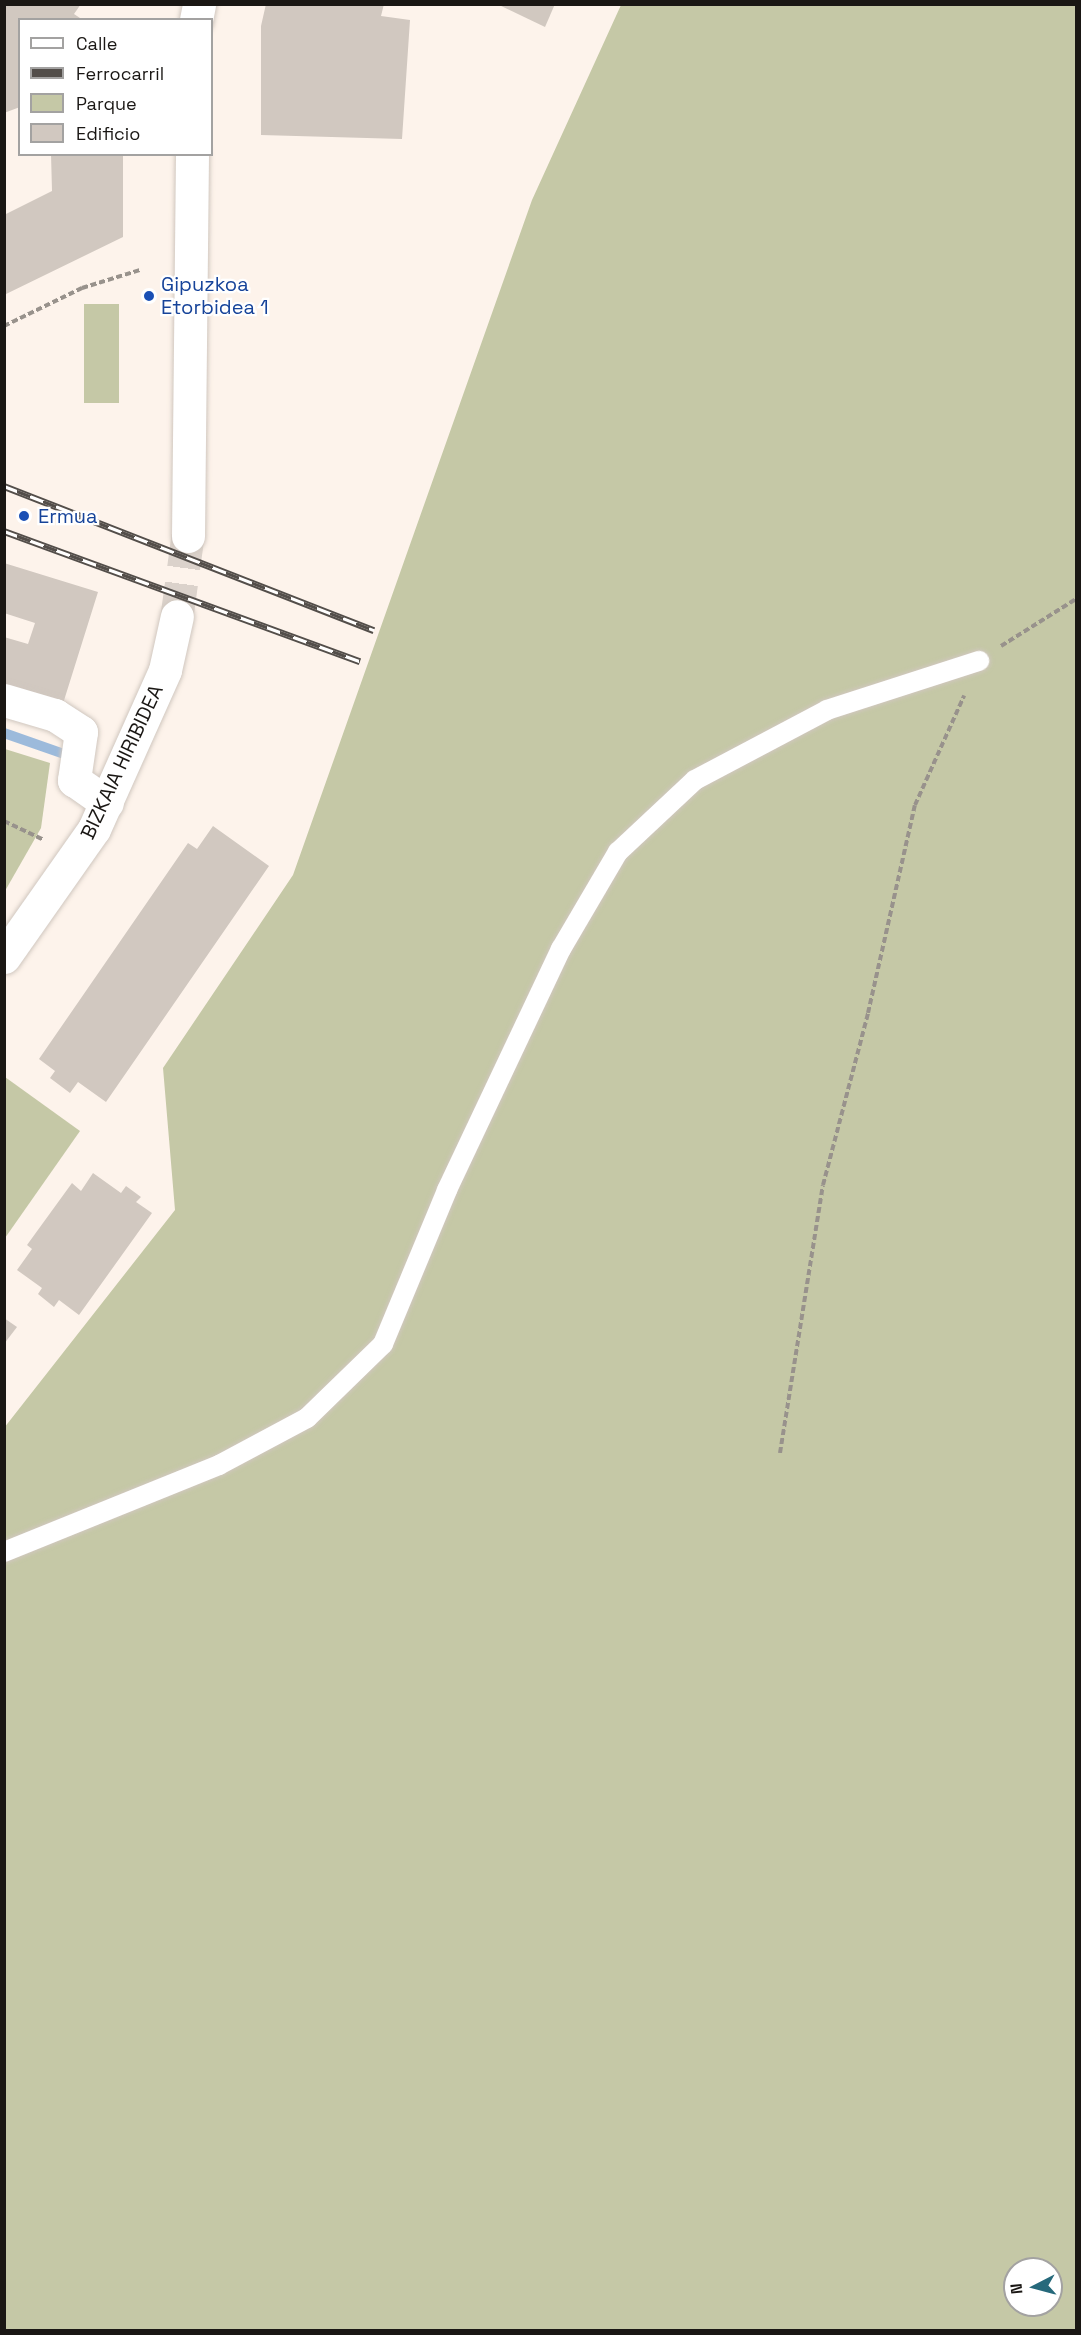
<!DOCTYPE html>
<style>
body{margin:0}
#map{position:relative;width:1081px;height:2335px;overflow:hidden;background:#fdf3eb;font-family:"Space Grotesk",sans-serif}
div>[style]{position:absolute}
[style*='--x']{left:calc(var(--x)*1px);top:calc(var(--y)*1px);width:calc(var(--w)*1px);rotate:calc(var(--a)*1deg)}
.green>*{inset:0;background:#c5c8a6;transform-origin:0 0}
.stream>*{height:10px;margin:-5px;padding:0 5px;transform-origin:5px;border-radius:5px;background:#9cbadb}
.building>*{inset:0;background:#d1c8c0}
.tertiary-tunnel>*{height:33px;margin-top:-16.5px;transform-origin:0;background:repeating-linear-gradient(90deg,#dbd2cb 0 33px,transparent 0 49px)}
.path>*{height:4px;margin-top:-2px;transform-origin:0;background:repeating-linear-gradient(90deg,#98928c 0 6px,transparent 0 9px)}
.roads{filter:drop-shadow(0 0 2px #d0c7bf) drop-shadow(0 0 2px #d0c7bf)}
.service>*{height:20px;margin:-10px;padding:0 10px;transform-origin:10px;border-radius:10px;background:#fff}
.minor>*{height:33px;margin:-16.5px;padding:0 16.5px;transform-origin:16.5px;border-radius:16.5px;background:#fff}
.tertiary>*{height:33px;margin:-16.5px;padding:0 16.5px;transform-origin:16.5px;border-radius:16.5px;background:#fff}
.rail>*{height:7px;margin-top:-3.5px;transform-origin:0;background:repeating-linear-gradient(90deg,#fff 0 14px,#534e4a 0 28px);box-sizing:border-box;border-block:2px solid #534e4a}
.dots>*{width:16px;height:16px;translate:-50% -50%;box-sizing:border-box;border:3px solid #fff;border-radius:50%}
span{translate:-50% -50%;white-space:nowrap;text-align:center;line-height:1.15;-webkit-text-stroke:4.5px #fff;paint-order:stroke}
.transit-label{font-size:20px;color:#164399}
.left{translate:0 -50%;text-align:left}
.street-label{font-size:20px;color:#1a1714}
.frame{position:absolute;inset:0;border:6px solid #1a1714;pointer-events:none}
.legend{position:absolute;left:18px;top:18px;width:195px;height:138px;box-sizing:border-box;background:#fff;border:2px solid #a3a2a1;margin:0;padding:8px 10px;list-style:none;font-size:18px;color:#1a1714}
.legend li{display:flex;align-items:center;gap:12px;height:30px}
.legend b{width:30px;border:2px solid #a3a2a1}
.north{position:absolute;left:1003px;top:2257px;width:60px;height:60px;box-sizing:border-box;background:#fff;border:2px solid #a3a2a1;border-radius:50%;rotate:264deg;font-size:16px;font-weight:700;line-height:24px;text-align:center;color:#1a1714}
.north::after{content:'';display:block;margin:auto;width:21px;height:27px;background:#26697b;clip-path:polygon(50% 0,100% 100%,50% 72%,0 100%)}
</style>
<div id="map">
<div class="green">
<i style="clip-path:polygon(evenodd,621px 5px,1076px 5px,1076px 2330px,5px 2330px,4px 1428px,175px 1210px,163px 1068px,293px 875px,532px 200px,621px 5px,1015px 2269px,1051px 2269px,1051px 2305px,1015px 2305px,1015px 2269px)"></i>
<i style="left:84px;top:304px;width:35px;height:99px"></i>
<i style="clip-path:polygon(5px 749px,50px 763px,41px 828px,5px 891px)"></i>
<i style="clip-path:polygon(5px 1077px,80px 1131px,5px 1238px)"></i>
</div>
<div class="stream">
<i style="--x:4;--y:733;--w:64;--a:19.3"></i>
</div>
<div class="building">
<i style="clip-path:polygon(4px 4px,81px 4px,74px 14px,83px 20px,20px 20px,20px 107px,4px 113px)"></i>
<i style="clip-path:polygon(266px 4px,384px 4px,381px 16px,410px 20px,402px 139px,261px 135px,261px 26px)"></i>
<i style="clip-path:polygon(497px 4px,555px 4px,545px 27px)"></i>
<i style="clip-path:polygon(51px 154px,123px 154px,123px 237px,4px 295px,4px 215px,52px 191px)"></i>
<i style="clip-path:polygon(4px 563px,98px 592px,61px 710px,4px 692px,4px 637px,28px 644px,35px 623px,4px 613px)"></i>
<i style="clip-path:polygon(213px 826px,269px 866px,106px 1102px,78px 1082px,70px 1093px,50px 1078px,55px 1071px,39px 1059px,188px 843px,197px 849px)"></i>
<i style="clip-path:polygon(93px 1173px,121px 1193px,126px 1186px,141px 1197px,136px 1202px,152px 1213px,79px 1315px,59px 1300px,54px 1307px,38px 1294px,42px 1288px,17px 1270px,32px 1249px,27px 1245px,72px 1183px,81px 1191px)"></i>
<i style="clip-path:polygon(4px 1318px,17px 1327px,4px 1344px)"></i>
</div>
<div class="tertiary-tunnel">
<i style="--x:177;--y:616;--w:81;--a:-82.2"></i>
</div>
<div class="path">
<i style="--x:4;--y:326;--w:87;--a:-26"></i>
<i style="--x:82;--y:288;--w:61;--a:-17.2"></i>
<i style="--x:1001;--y:646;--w:89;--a:-32.1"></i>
<i style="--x:4;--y:821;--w:44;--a:25.4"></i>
<i style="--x:780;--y:1453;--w:271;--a:-80.9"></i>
<i style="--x:823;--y:1185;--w:178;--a:-75.3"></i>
<i style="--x:868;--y:1013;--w:213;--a:-77.3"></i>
<i style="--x:915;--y:805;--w:120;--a:-65.8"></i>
</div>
<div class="roads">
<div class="service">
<i style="--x:4;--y:1552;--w:232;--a:-22"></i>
<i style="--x:219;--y:1465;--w:100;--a:-28.1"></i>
<i style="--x:307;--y:1418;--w:106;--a:-44.2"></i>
<i style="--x:383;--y:1344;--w:167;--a:-67.4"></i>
<i style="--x:447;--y:1190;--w:267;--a:-64.7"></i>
<i style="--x:561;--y:949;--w:113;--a:-59.6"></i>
<i style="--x:618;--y:852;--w:105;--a:-43.1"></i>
<i style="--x:695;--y:780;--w:149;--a:-27.9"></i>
<i style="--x:827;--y:710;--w:160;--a:-17.9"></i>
</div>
<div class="minor">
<i style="--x:4;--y:700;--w:53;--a:16.4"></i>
<i style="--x:55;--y:715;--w:31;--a:33"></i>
<i style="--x:81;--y:732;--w:49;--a:98.3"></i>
<i style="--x:74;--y:780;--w:40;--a:34.9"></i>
</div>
<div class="tertiary">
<i style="--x:196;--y:20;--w:16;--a:-79"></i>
<i style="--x:188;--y:536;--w:382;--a:-89.4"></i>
<i style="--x:4;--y:957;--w:156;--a:-54.9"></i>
<i style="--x:94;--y:829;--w:174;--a:-65.9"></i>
<i style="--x:165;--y:670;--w:55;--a:-77.5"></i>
</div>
</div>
<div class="rail">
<i style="--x:4;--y:486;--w:397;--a:21.3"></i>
<i style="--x:4;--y:531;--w:379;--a:20.1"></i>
</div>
<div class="dots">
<i style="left:149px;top:296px;background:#1a4fb4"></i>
<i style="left:24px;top:516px;background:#1a4fb4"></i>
</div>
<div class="transit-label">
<span class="left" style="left:161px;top:296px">Gipuzkoa<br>Etorbidea 1</span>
<span class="left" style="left:38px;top:516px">Ermua</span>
</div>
<div class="street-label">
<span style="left:122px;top:762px;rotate:-65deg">BIZKAIA HIRIBIDEA</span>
</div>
<div class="frame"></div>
<ul class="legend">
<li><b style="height:8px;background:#fff"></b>Calle</li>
<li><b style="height:8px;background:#534e4a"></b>Ferrocarril</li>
<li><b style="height:16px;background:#c5c8a6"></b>Parque</li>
<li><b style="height:16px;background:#d1c8c0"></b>Edificio</li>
</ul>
<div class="north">N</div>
</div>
